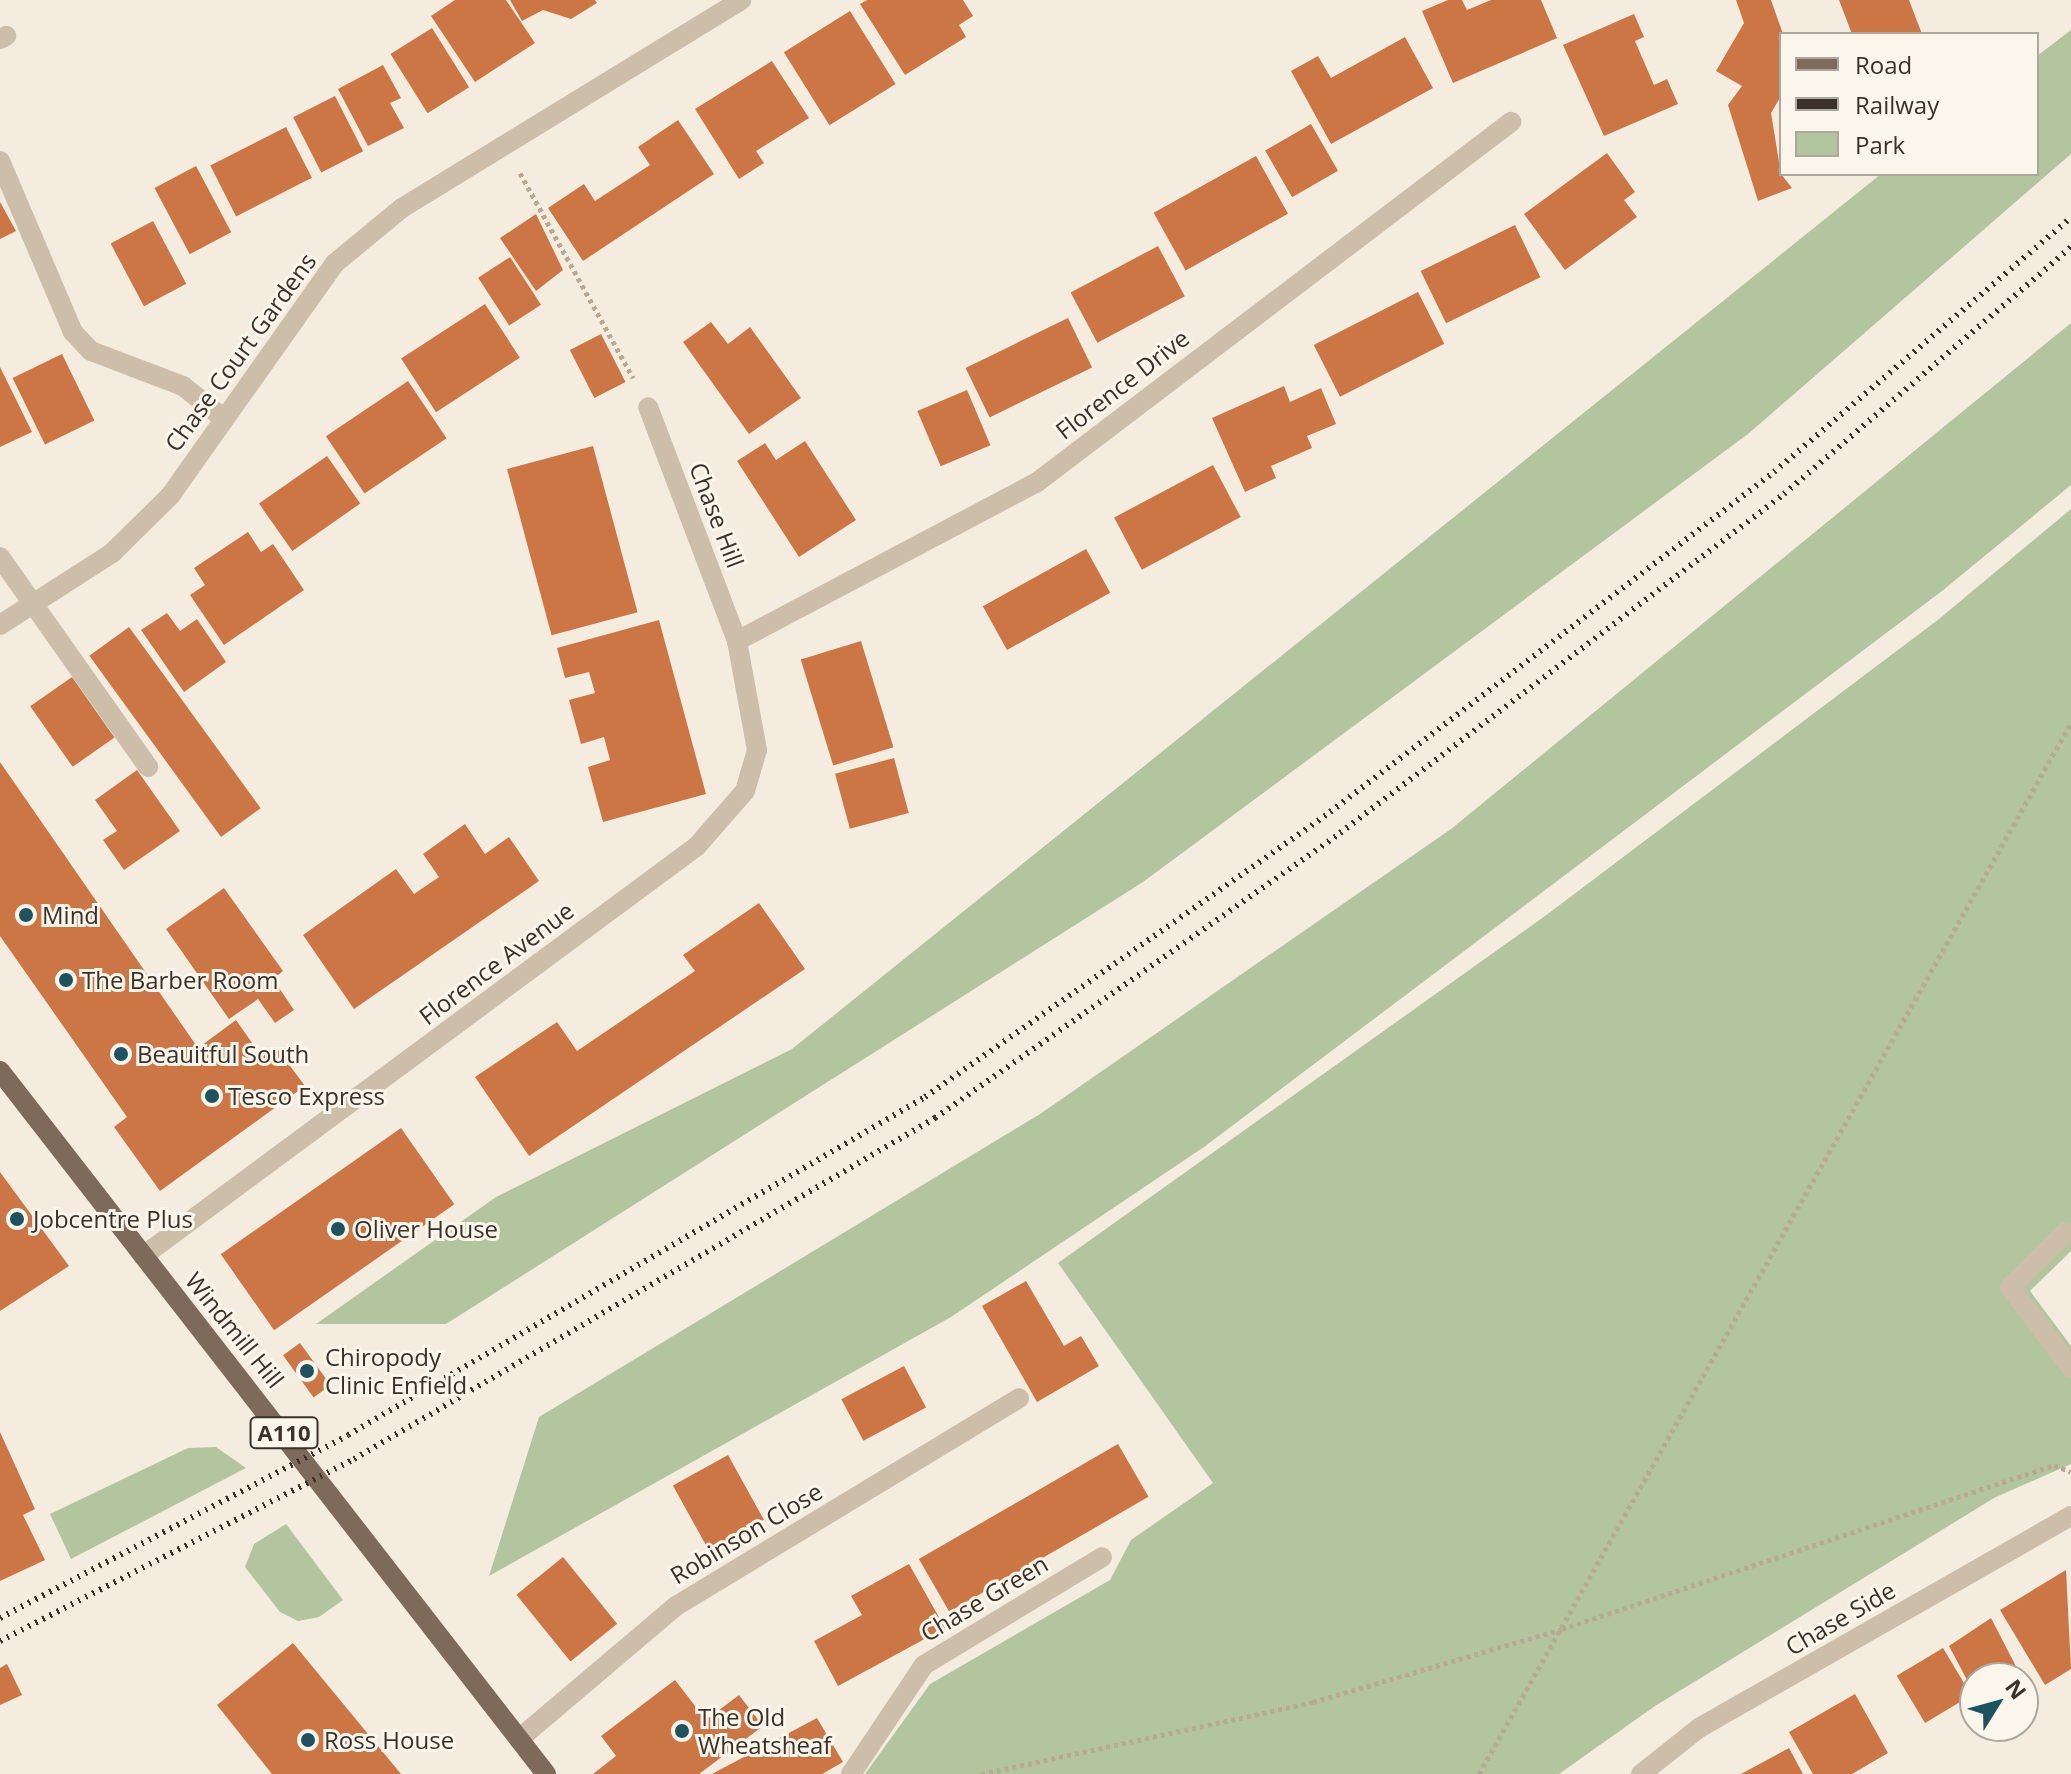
<!DOCTYPE html>
<style>
body{margin:0}
#map{position:relative;width:2071px;height:1774px;overflow:hidden;background:#f4eddf;font-family:"Open Sans",sans-serif}
div>[style]{position:absolute}
[style*='--x']{left:calc(var(--x)*1px);top:calc(var(--y)*1px);width:calc(var(--w)*1px);rotate:calc(var(--a)*1deg)}
.green>*{inset:0;background:#b3c59e}
.building>*{inset:0;background:#cc7645;transform-origin:0 0}
.path>*{height:5px;margin-top:-2.5px;transform-origin:0;background:repeating-linear-gradient(90deg,#b9a994 0 4px,transparent 0 8px)}
.service>*{height:20px;margin:-10px;padding:0 10px;transform-origin:10px;border-radius:10px;background:#cdbeaa}
.minor>*{height:20px;margin:-10px;padding:0 10px;transform-origin:10px;border-radius:10px;background:#cdbeaa}
.tertiary>*{height:20px;margin:-10px;padding:0 10px;transform-origin:10px;border-radius:10px;background:#cdbeaa}
.primary>*{height:20px;margin:-10px;padding:0 10px;transform-origin:10px;border-radius:10px;background:#7d6a5a}
.rail>*{height:6px;margin-top:-3px;transform-origin:0;background:repeating-linear-gradient(90deg,#3a312a 0 2px,transparent 0 8px)}
.dots>*{width:22px;height:22px;translate:-50% -50%;box-sizing:border-box;border:4px solid #fbf6ec;border-radius:50%}
span{translate:-50% -50%;white-space:nowrap;text-align:center;line-height:1.15;-webkit-text-stroke:6px #fbf6ec;paint-order:stroke}
.shield-label span{padding:2px 6px;background:#fbf6ec;border:2px solid;border-radius:6px;-webkit-text-stroke-width:0}
.shield-label{font-size:22px;color:#3a312a;font-weight:700}
.street-label{font-size:24px;color:#3a312a}
.poi-label{font-size:24px;color:#3a312a}
.left{translate:0 -50%;text-align:left}
.legend{position:absolute;left:1779px;top:32px;width:260px;height:144px;box-sizing:border-box;background:#fbf6ec;border:2px solid #aea79e;margin:0;padding:10px 14px;list-style:none;font-size:24px;color:#3a312a}
.legend li{display:flex;align-items:center;gap:16px;height:40px}
.legend b{width:40px;border:2px solid #aea79e}
.north{position:absolute;left:1959px;top:1662px;width:80px;height:80px;box-sizing:border-box;background:#fbf6ec;border:2px solid #aea79e;border-radius:50%;rotate:53deg;font-size:22px;font-weight:700;line-height:32px;text-align:center;color:#3a312a}
.north::after{content:'';display:block;margin:auto;width:28px;height:36px;background:#1d525f;clip-path:polygon(50% 0,100% 100%,50% 72%,0 100%)}
</style>
<div id="map">
<div class="green">
<i style="clip-path:polygon(2071px 30px,2071px 154px,1748px 434px,1143px 882px,446px 1324px,316px 1324px,496px 1197px,792px 1049px,1881px 174px,2037px 174px,2037px 56px)"></i>
<i style="clip-path:polygon(2071px 323px,2071px 485px,1942px 591px,1204px 1147px,951px 1317px,489px 1576px,539px 1417px,1040px 1114px,1451px 829px)"></i>
<i style="clip-path:polygon(2071px 509px,2071px 1251px,2030px 1291px,2071px 1346px,2071px 1464px,1994px 1498px,1655px 1706px,1559px 1774px,865px 1774px,930px 1684px,1110px 1580px,1131px 1540px,1213px 1483px,1058px 1263px,1545px 916px,1939px 619px)"></i>
<i style="clip-path:polygon(216px 1447px,246px 1468px,71px 1559px,50px 1514px,188px 1448px)"></i>
<i style="clip-path:polygon(286px 1524px,343px 1600px,319px 1617px,298px 1621px,280px 1612px,245px 1567px,254px 1544px)"></i>
</div>
<div class="building">
<i style="clip-path:polygon(455px 0,506px 0,535px 43px,475px 82px,431px 16px)"></i>
<i style="clip-path:polygon(510px 0,595px 0,597px 3px,571px 19px,543px 10px,522px 21px)"></i>
<i style="clip-path:polygon(867px 0,963px 0,973px 16px,959px 25px,966px 37px,905px 75px,860px 4px)"></i>
<i style="clip-path:polygon(1448px 0,1462px 0,1467px 10px,1491px 0,1541px 0,1557px 38px,1453px 83px,1422px 11px)"></i>
<i style="clip-path:polygon(1736px 0,1771px 0,1783px 34px,1781px 96px,1771px 113px,1781px 174px,1792px 188px,1758px 201px,1728px 105px,1742px 86px,1716px 71px,1744px 23px)"></i>
<i style="clip-path:polygon(1839px 0,1909px 0,1922px 34px,1852px 34px)"></i>
<i style="left:850px;top:11px;width:86px;height:78px;rotate:58deg"></i>
<i style="clip-path:polygon(1634px 14px,1644px 37px,1635px 41px,1654px 85px,1667px 79px,1678px 104px,1604px 136px,1563px 45px)"></i>
<i style="left:432px;top:28px;width:70px;height:49px;rotate:58deg"></i>
<i style="clip-path:polygon(1405px 37px,1433px 88px,1331px 144px,1291px 71px,1318px 56px,1331px 78px)"></i>
<i style="clip-path:polygon(772px 61px,809px 118px,756px 151px,764px 163px,739px 179px,695px 109px)"></i>
<i style="clip-path:polygon(383px 65px,401px 98px,390px 103px,404px 128px,368px 146px,338px 89px)"></i>
<i style="left:335px;top:96px;width:62px;height:47px;rotate:63deg"></i>
<i style="clip-path:polygon(678px 120px,714px 174px,583px 261px,548px 208px,584px 184px,595px 201px,650px 165px,638px 147px)"></i>
<i style="left:1311px;top:124px;width:54px;height:53px;rotate:60deg"></i>
<i style="left:286px;top:127px;width:57px;height:85px;rotate:63deg"></i>
<i style="clip-path:polygon(1607px 153px,1635px 192px,1624px 200px,1637px 217px,1565px 270px,1524px 214px)"></i>
<i style="left:1256px;top:156px;width:66px;height:117px;rotate:61deg"></i>
<i style="left:196px;top:166px;width:75px;height:47px;rotate:62deg"></i>
<i style="clip-path:polygon(0 202px,16px 231px,0 239px)"></i>
<i style="clip-path:polygon(536px 214px,563px 270px,536px 291px,500px 238px)"></i>
<i style="left:153px;top:221px;width:71px;height:48px;rotate:62deg"></i>
<i style="left:1515px;top:225px;width:58px;height:105px;rotate:64deg"></i>
<i style="left:1158px;top:246px;width:57px;height:99px;rotate:62deg"></i>
<i style="left:510px;top:257px;width:57px;height:38px;rotate:57deg"></i>
<i style="left:1418px;top:292px;width:58px;height:117px;rotate:63deg"></i>
<i style="left:485px;top:304px;width:64px;height:100px;rotate:57deg"></i>
<i style="left:1068px;top:318px;width:55px;height:114px;rotate:64deg"></i>
<i style="clip-path:polygon(711px 322px,728px 344px,750px 327px,801px 398px,749px 434px,683px 342px)"></i>
<i style="left:601px;top:334px;width:54px;height:35px;rotate:63deg"></i>
<i style="left:62px;top:354px;width:74px;height:55px;rotate:64deg"></i>
<i style="clip-path:polygon(0 367px,32px 432px,0 447px)"></i>
<i style="left:408px;top:381px;width:69px;height:99px;rotate:56deg"></i>
<i style="clip-path:polygon(1284px 386px,1290px 402px,1321px 388px,1336px 424px,1307px 436px,1312px 448px,1271px 466px,1276px 478px,1245px 492px,1212px 418px)"></i>
<i style="left:967px;top:390px;width:60px;height:54px;rotate:67deg"></i>
<i style="clip-path:polygon(805px 441px,856px 520px,799px 557px,737px 461px,765px 443px,776px 460px)"></i>
<i style="left:593px;top:446px;width:172px;height:89px;rotate:75deg"></i>
<i style="left:327px;top:456px;width:58px;height:83px;rotate:55deg"></i>
<i style="left:1213px;top:465px;width:59px;height:112px;rotate:62deg"></i>
<i style="clip-path:polygon(248px 532px,261px 552px,273px 544px,304px 590px,224px 645px,190px 595px,205px 585px,194px 568px)"></i>
<i style="left:1086px;top:549px;width:50px;height:118px;rotate:61deg"></i>
<i style="clip-path:polygon(167px 613px,180px 631px,197px 619px,226px 662px,184px 692px,141px 630px)"></i>
<i style="clip-path:polygon(659px 620px,706px 794px,603px 822px,588px 767px,610px 760px,604px 737px,581px 744px,569px 700px,595px 693px,589px 672px,565px 678px,557px 648px)"></i>
<i style="left:129px;top:627px;width:224px;height:49px;rotate:54deg"></i>
<i style="left:861px;top:641px;width:111px;height:63px;rotate:73deg"></i>
<i style="left:72px;top:677px;width:74px;height:51px;rotate:55deg"></i>
<i style="left:894px;top:758px;width:57px;height:61px;rotate:75deg"></i>
<i style="clip-path:polygon(0 762px,198px 1048px,236px 1020px,262px 1057px,276px 1047px,305px 1086px,160px 1191px,114px 1127px,127px 1117px,0 936px)"></i>
<i style="clip-path:polygon(137px 770px,180px 831px,124px 870px,103px 840px,117px 831px,95px 800px)"></i>
<i style="clip-path:polygon(465px 824px,485px 854px,509px 837px,539px 881px,354px 1009px,303px 935px,396px 869px,414px 894px,439px 877px,423px 854px)"></i>
<i style="clip-path:polygon(224px 888px,283px 971px,273px 979px,294px 1010px,275px 1023px,258px 999px,229px 1019px,166px 929px)"></i>
<i style="clip-path:polygon(759px 903px,805px 969px,529px 1156px,475px 1077px,557px 1022px,577px 1051px,695px 971px,683px 955px)"></i>
<i style="left:401px;top:1128px;width:93px;height:220px;rotate:55deg"></i>
<i style="clip-path:polygon(0 1172px,69px 1266px,0 1311px)"></i>
<i style="clip-path:polygon(1026px 1281px,1064px 1346px,1081px 1336px,1099px 1366px,1037px 1402px,982px 1306px)"></i>
<i style="left:300px;top:1343px;width:52px;height:21px;rotate:54deg"></i>
<i style="left:904px;top:1366px;width:47px;height:71px;rotate:62deg"></i>
<i style="clip-path:polygon(0 1432px,35px 1509px,23px 1515px,45px 1560px,0 1581px)"></i>
<i style="left:1118px;top:1444px;width:61px;height:230px;rotate:60deg"></i>
<i style="left:728px;top:1455px;width:74px;height:63px;rotate:61deg"></i>
<i style="left:563px;top:1557px;width:86px;height:60px;rotate:51deg"></i>
<i style="clip-path:polygon(909px 1564px,945px 1628px,838px 1686px,814px 1641px,862px 1615px,851px 1596px)"></i>
<i style="clip-path:polygon(2066px 1570px,2071px 1669px,2045px 1685px,2000px 1610px)"></i>
<i style="clip-path:polygon(1991px 1618px,2022px 1678px,1975px 1678px,1975px 1695px,1949px 1646px)"></i>
<i style="clip-path:polygon(293px 1643px,401px 1774px,272px 1774px,217px 1705px)"></i>
<i style="left:1943px;top:1648px;width:55px;height:54px;rotate:59deg"></i>
<i style="clip-path:polygon(7px 1664px,22px 1695px,0 1705px,0 1668px)"></i>
<i style="clip-path:polygon(675px 1680px,706px 1720px,739px 1695px,763px 1726px,699px 1774px,593px 1774px,616px 1756px,601px 1736px)"></i>
<i style="clip-path:polygon(1855px 1694px,1888px 1753px,1852px 1774px,1813px 1774px,1789px 1732px)"></i>
<i style="clip-path:polygon(817px 1718px,843px 1762px,822px 1774px,712px 1774px)"></i>
<i style="clip-path:polygon(1789px 1748px,1803px 1774px,1741px 1774px)"></i>
</div>
<div class="path">
<i style="--x:520;--y:173;--w:234;--a:61.1"></i>
<i style="--x:981;--y:1774;--w:340;--a:-12.2"></i>
<i style="--x:1313;--y:1702;--w:259;--a:-16.3"></i>
<i style="--x:1562;--y:1629;--w:519;--a:-18.43"></i>
<i style="--x:2054;--y:1465;--w:18;--a:22"></i>
<i style="--x:1479;--y:1774;--w:1206;--a:-60.61"></i>
</div>
<div class="service">
<i style="--x:0;--y:39;--w:7;--a:-27"></i>
<i style="--x:0;--y:557;--w:257;--a:54.8"></i>
<i style="--x:2066;--y:1232;--w:78;--a:135.5"></i>
<i style="--x:2010;--y:1287;--w:101;--a:53"></i>
<i style="--x:519;--y:1739;--w:206;--a:-40.3"></i>
<i style="--x:676;--y:1606;--w:401;--a:-31.2"></i>
</div>
<div class="minor">
<i style="--x:0;--y:161;--w:186;--a:66.9"></i>
<i style="--x:73;--y:332;--w:26;--a:47"></i>
<i style="--x:91;--y:351;--w:98;--a:20.8"></i>
<i style="--x:183;--y:386;--w:51;--a:38.7"></i>
<i style="--x:0;--y:625;--w:133;--a:-32.7"></i>
<i style="--x:112;--y:553;--w:81;--a:-44.5"></i>
<i style="--x:170;--y:496;--w:284;--a:-54.7"></i>
<i style="--x:334;--y:264;--w:88;--a:-39.5"></i>
<i style="--x:402;--y:208;--w:398;--a:-31.5"></i>
<i style="--x:737;--y:641;--w:338;--a:-27.9"></i>
<i style="--x:1036;--y:483;--w:597;--a:-37.23"></i>
<i style="--x:143;--y:1256;--w:689;--a:-36.5"></i>
<i style="--x:697;--y:846;--w:73;--a:-48.9"></i>
<i style="--x:745;--y:791;--w:43;--a:-73.7"></i>
<i style="--x:757;--y:750;--w:111;--a:-100.4"></i>
<i style="--x:737;--y:641;--w:250;--a:-110.8"></i>
<i style="--x:851;--y:1774;--w:131;--a:-56.2"></i>
<i style="--x:924;--y:1665;--w:208;--a:-31.2"></i>
</div>
<div class="tertiary">
<i style="--x:1641;--y:1774;--w:74;--a:-38.4"></i>
<i style="--x:1699;--y:1728;--w:428;--a:-29.7"></i>
</div>
<div class="primary">
<i style="--x:0;--y:1071;--w:890;--a:52.16"></i>
</div>
<div class="rail">
<i style="--x:0;--y:1618;--w:393;--a:-27.7"></i>
<i style="--x:348;--y:1435;--w:669;--a:-30.36"></i>
<i style="--x:925;--y:1097;--w:495;--a:-35.1"></i>
<i style="--x:1330;--y:812;--w:559;--a:-37.44"></i>
<i style="--x:1774;--y:472;--w:391;--a:-40.6"></i>
<i style="--x:0;--y:1641;--w:398;--a:-27.2"></i>
<i style="--x:354;--y:1459;--w:674;--a:-30.41"></i>
<i style="--x:935;--y:1118;--w:495;--a:-35.1"></i>
<i style="--x:1340;--y:833;--w:559;--a:-37.36"></i>
<i style="--x:1784;--y:494;--w:379;--a:-40.7"></i>
</div>
<div class="dots">
<i style="left:26px;top:915px;background:#1d525f"></i>
<i style="left:66px;top:980px;background:#1d525f"></i>
<i style="left:121px;top:1054px;background:#1d525f"></i>
<i style="left:212px;top:1096px;background:#1d525f"></i>
<i style="left:17px;top:1219px;background:#1d525f"></i>
<i style="left:338px;top:1229px;background:#1d525f"></i>
<i style="left:307px;top:1371px;background:#1d525f"></i>
<i style="left:682px;top:1731px;background:#1d525f"></i>
<i style="left:308px;top:1740px;background:#1d525f"></i>
</div>
<div class="shield-label">
<span style="left:284px;top:1433px">A110</span>
</div>
<div class="street-label">
<span style="left:240px;top:352px;rotate:-54deg">Chase Court Gardens</span>
<span style="left:1122px;top:384px;rotate:-38deg">Florence Drive</span>
<span style="left:717px;top:515px;rotate:69deg">Chase Hill</span>
<span style="left:496px;top:963px;rotate:-37deg">Florence Avenue</span>
<span style="left:235px;top:1330px;rotate:51deg">Windmill Hill</span>
<span style="left:746px;top:1533px;rotate:-31deg">Robinson Close</span>
<span style="left:984px;top:1598px;rotate:-31deg">Chase Green</span>
<span style="left:1840px;top:1618px;rotate:-30deg">Chase Side</span>
</div>
<div class="poi-label">
<span class="left" style="left:42px;top:915px">Mind</span>
<span class="left" style="left:82px;top:980px">The Barber Room</span>
<span class="left" style="left:137px;top:1054px">Beauitful South</span>
<span class="left" style="left:228px;top:1096px">Tesco Express</span>
<span class="left" style="left:33px;top:1219px">Jobcentre Plus</span>
<span class="left" style="left:354px;top:1229px">Oliver House</span>
<span class="left" style="left:325px;top:1371px">Chiropody<br>Clinic Enfield</span>
<span class="left" style="left:698px;top:1731px">The Old<br>Wheatsheaf</span>
<span class="left" style="left:324px;top:1740px">Ross House</span>
</div>
<ul class="legend">
<li><b style="height:10px;background:#7d6a5a"></b>Road</li>
<li><b style="height:10px;background:#3a312a"></b>Railway</li>
<li><b style="height:22px;background:#b3c59e"></b>Park</li>
</ul>
<div class="north">N</div>
</div>
